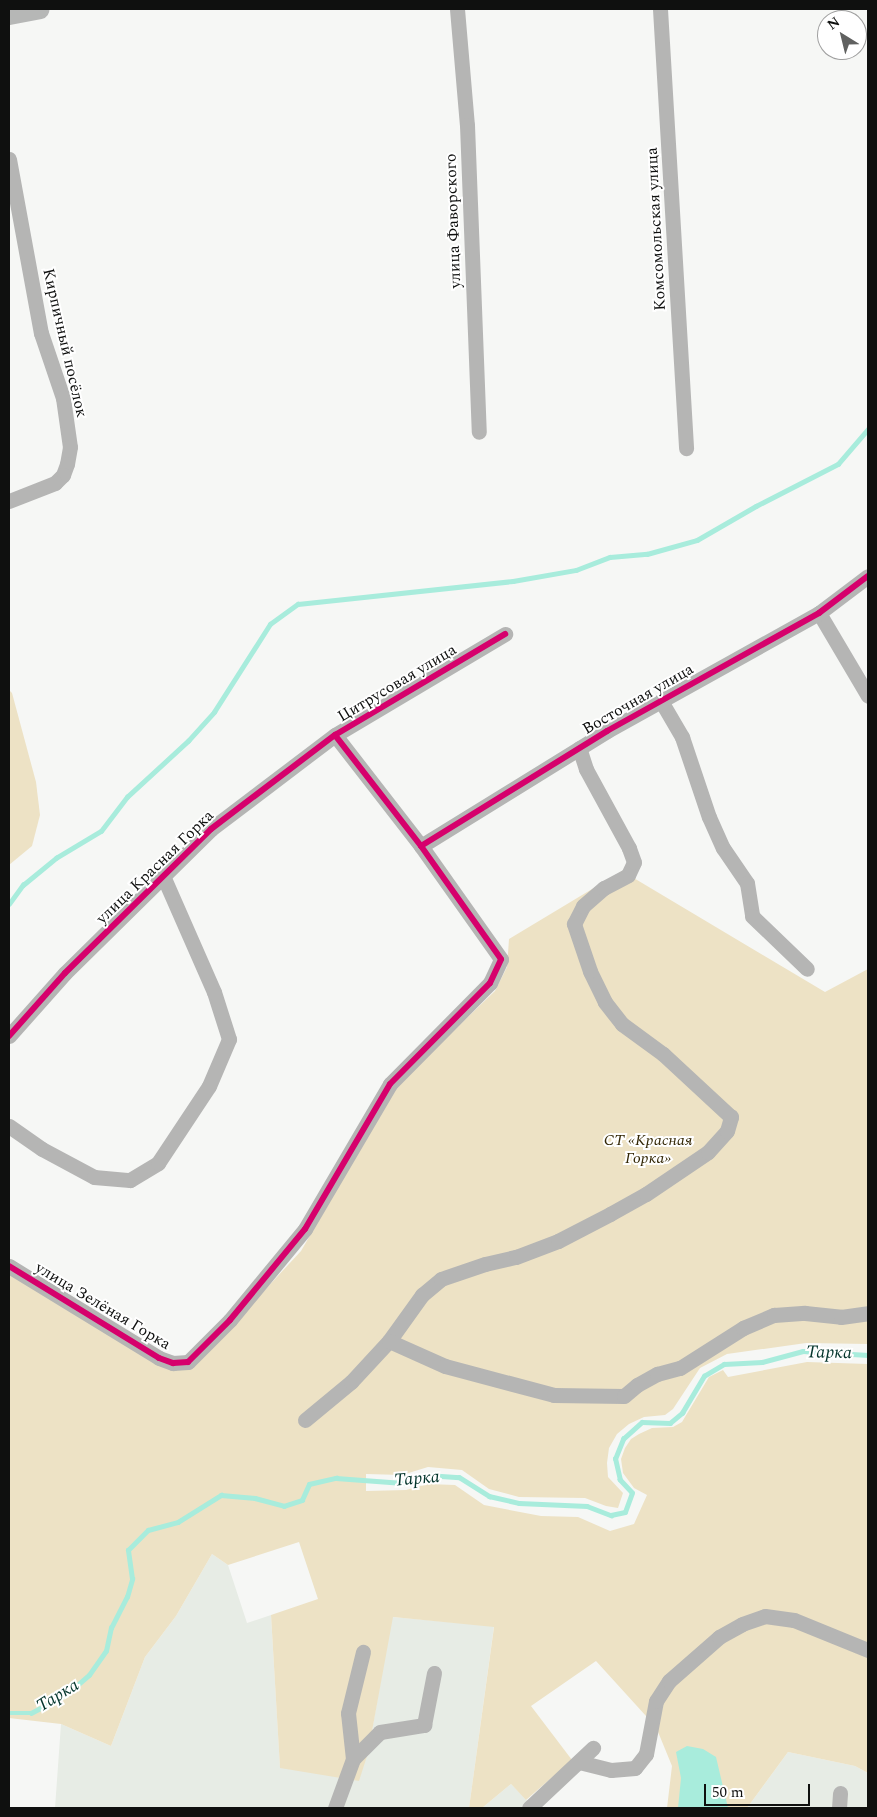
<!DOCTYPE html>
<meta charset="utf-8">
<style>
body{margin:0}
#map{position:relative;width:877px;height:1817px;overflow:hidden;background:#f6f7f5;font-family:Spectral,serif}
div>[style]{position:absolute}
[style*='--x']{left:calc(var(--x)*1px);top:calc(var(--y)*1px);width:calc(var(--w)*1px);rotate:calc(var(--a)*1deg)}
.built>*{inset:0;background:#e7ece5}
.green>*{inset:0;background:#ede2c5}
.water>*{inset:0;background:#a8ecdc}
.stream>*{height:4.5px;margin:-2.25px;padding:0 2.25px;transform-origin:2.25px;border-radius:2.25px;background:#a8ecdc}
.minor>*{height:15px;margin:-7.5px;padding:0 7.5px;transform-origin:7.5px;border-radius:7.5px;background:#b5b5b4}
.major>*{height:19px;margin:-9.5px;padding:0 9.5px;transform-origin:9.5px;border-radius:9.5px;background:#b6b7b6}
.cycleway>*{height:6px;margin:-3px;padding:0 3px;transform-origin:3px;border-radius:3px;background:#d6006c}
span{translate:-50% -50%;white-space:nowrap;text-align:center;line-height:1.15;-webkit-text-stroke:4px #fff;paint-order:stroke}
.street-label{font-size:16px;color:#0f100f}
.park-label{font-size:16px;color:#332705;font-style:italic}
.water-label{font-size:18px;color:#03342b;font-style:italic}
.frame{position:absolute;inset:0;border:10px solid #0f100f;pointer-events:none}
.north{position:absolute;left:817px;top:10px;width:50px;height:50px;box-sizing:border-box;background:#fff;border:1px solid #9f9f9f;border-radius:50%;rotate:324deg;font-size:14px;font-weight:700;line-height:20px;text-align:center;color:#0f100f}
.north::after{content:'';display:block;margin:auto;width:18px;height:22px;background:#606160;clip-path:polygon(50% 0,100% 100%,50% 72%,0 100%)}
.scale{position:absolute;left:704px;top:1784px;width:106px;height:22px;box-sizing:border-box;border:2px solid #0f100f;border-top:0;padding-left:6px;font-size:15px;line-height:18px;white-space:nowrap;color:#0f100f;-webkit-text-stroke:4px #fff;paint-order:stroke}
</style>
<div id="map">
<div class="built">
<i style="clip-path:polygon(212px 1554px,228px 1565px,247px 1623px,271px 1615px,280px 1767px,368px 1753px,392px 1617px,494px 1626px,469px 1808px,55px 1808px,61px 1724px,111px 1746px,145px 1657px,176px 1616px)"></i>
<i style="clip-path:polygon(788px 1752px,855px 1766px,868px 1773px,868px 1808px,747px 1808px)"></i>
<i style="clip-path:polygon(511px 1784px,534px 1808px,482px 1808px)"></i>
</div>
<div class="green">
<i style="clip-path:polygon(9px 690px,12px 693px,36px 782px,40px 815px,32px 846px,9px 865px)"></i>
<i style="clip-path:polygon(622px 871px,825px 992px,868px 969px,868px 1344px,806px 1343px,727px 1354px,700px 1368px,673px 1409px,665px 1415px,644px 1417px,629px 1424px,617px 1434px,609px 1448px,607px 1463px,608px 1477px,623px 1493px,618px 1508px,606px 1506px,585px 1498px,519px 1497px,489px 1489px,462px 1470px,428px 1467px,402px 1475px,366px 1474px,366px 1491px,406px 1490px,427px 1484px,455px 1485px,484px 1505px,541px 1516px,578px 1517px,610px 1531px,634px 1524px,647px 1495px,634px 1488px,623px 1473px,621px 1459px,625px 1448px,631px 1439px,639px 1434px,652px 1428px,673px 1427px,682px 1422px,709px 1377px,723px 1370px,728px 1377px,807px 1362px,868px 1364px,868px 1773px,855px 1766px,788px 1752px,747px 1808px,667px 1808px,672px 1766px,656px 1727px,596px 1661px,531px 1706px,572px 1760px,526px 1800px,511px 1784px,482px 1808px,469px 1808px,494px 1627px,393px 1617px,368px 1753px,359px 1781px,280px 1768px,271px 1615px,318px 1599px,299px 1542px,228px 1565px,212px 1554px,176px 1616px,145px 1657px,111px 1746px,61px 1724px,9px 1718px,9px 1273px,172px 1369px,211px 1348px,301px 1251px,398px 1084px,495px 991px,507px 967px,509px 939px)"></i>
</div>
<div class="water">
<i style="clip-path:polygon(687px 1746px,703px 1749px,716px 1757px,728px 1808px,678px 1808px,681px 1778px,676px 1752px)"></i>
</div>
<div class="stream">
<i style="--x:9;--y:904;--w:24;--a:-54"></i>
<i style="--x:23;--y:885;--w:43;--a:-39.3"></i>
<i style="--x:56;--y:858;--w:52;--a:-31"></i>
<i style="--x:101;--y:831;--w:43;--a:-52.6"></i>
<i style="--x:127;--y:797;--w:83;--a:-42.6"></i>
<i style="--x:188;--y:741;--w:39;--a:-48"></i>
<i style="--x:214;--y:712;--w:104;--a:-57.5"></i>
<i style="--x:270;--y:624;--w:34;--a:-36"></i>
<i style="--x:298;--y:604;--w:216;--a:-6.1"></i>
<i style="--x:513;--y:581;--w:64;--a:-9.9"></i>
<i style="--x:576;--y:570;--w:36;--a:-21"></i>
<i style="--x:610;--y:557;--w:37;--a:-5"></i>
<i style="--x:647;--y:554;--w:52;--a:-15.6"></i>
<i style="--x:697;--y:540;--w:68;--a:-30"></i>
<i style="--x:756;--y:506;--w:92;--a:-27.1"></i>
<i style="--x:838;--y:464;--w:46;--a:-49.4"></i>
<i style="--x:9;--y:1713;--w:22;--a:0"></i>
<i style="--x:31;--y:1713;--w:41;--a:-27.8"></i>
<i style="--x:67;--y:1694;--w:29;--a:-41"></i>
<i style="--x:89;--y:1675;--w:29;--a:-55"></i>
<i style="--x:106;--y:1651;--w:24;--a:-78"></i>
<i style="--x:111;--y:1628;--w:35;--a:-63"></i>
<i style="--x:127;--y:1597;--w:19;--a:-74"></i>
<i style="--x:132;--y:1579;--w:29;--a:-98"></i>
<i style="--x:128;--y:1550;--w:28;--a:-45"></i>
<i style="--x:148;--y:1530;--w:31;--a:-15"></i>
<i style="--x:178;--y:1522;--w:51;--a:-32.1"></i>
<i style="--x:221;--y:1495;--w:34;--a:5"></i>
<i style="--x:255;--y:1498;--w:30;--a:15"></i>
<i style="--x:284;--y:1506;--w:19;--a:-18"></i>
<i style="--x:302;--y:1500;--w:17;--a:-66"></i>
<i style="--x:309;--y:1484;--w:28;--a:-13"></i>
<i style="--x:336;--y:1478;--w:67;--a:4.3"></i>
<i style="--x:403;--y:1483;--w:25;--a:-18"></i>
<i style="--x:427;--y:1475;--w:32;--a:4"></i>
<i style="--x:459;--y:1477;--w:36;--a:32"></i>
<i style="--x:489;--y:1496;--w:31;--a:13"></i>
<i style="--x:519;--y:1503;--w:68;--a:2.5"></i>
<i style="--x:587;--y:1506;--w:26;--a:21"></i>
<i style="--x:611;--y:1515;--w:14;--a:-12"></i>
<i style="--x:625;--y:1512;--w:20;--a:-70"></i>
<i style="--x:632;--y:1493;--w:18;--a:-133"></i>
<i style="--x:620;--y:1480;--w:22;--a:-103"></i>
<i style="--x:615;--y:1459;--w:22;--a:-68"></i>
<i style="--x:623;--y:1439;--w:25;--a:-42"></i>
<i style="--x:642;--y:1422;--w:28;--a:2"></i>
<i style="--x:670;--y:1423;--w:16;--a:-40"></i>
<i style="--x:682;--y:1413;--w:43;--a:-59.3"></i>
<i style="--x:704;--y:1376;--w:23;--a:-31"></i>
<i style="--x:724;--y:1364;--w:38;--a:-3"></i>
<i style="--x:762;--y:1362;--w:42;--a:-15"></i>
<i style="--x:803;--y:1351;--w:65;--a:3.5"></i>
</div>
<div class="minor">
<i style="--x:457;--y:9;--w:116;--a:85.1"></i>
<i style="--x:467;--y:125;--w:307;--a:87.8"></i>
<i style="--x:660;--y:9;--w:440;--a:86.6"></i>
<i style="--x:9;--y:159;--w:177;--a:79.6"></i>
<i style="--x:41;--y:333;--w:69;--a:71.3"></i>
<i style="--x:63;--y:398;--w:49;--a:81.9"></i>
<i style="--x:70;--y:447;--w:17;--a:100"></i>
<i style="--x:67;--y:464;--w:12;--a:110"></i>
<i style="--x:63;--y:475;--w:11;--a:135"></i>
<i style="--x:55;--y:483;--w:49;--a:158.6"></i>
<i style="--x:819;--y:613;--w:96;--a:59.4"></i>
<i style="--x:661;--y:701;--w:42;--a:59.7"></i>
<i style="--x:682;--y:737;--w:84;--a:71.4"></i>
<i style="--x:709;--y:817;--w:34;--a:66"></i>
<i style="--x:723;--y:848;--w:42;--a:55.6"></i>
<i style="--x:747;--y:883;--w:33;--a:81"></i>
<i style="--x:752;--y:916;--w:76;--a:43.9"></i>
<i style="--x:421;--y:846;--w:219;--a:-31.7"></i>
<i style="--x:607;--y:731;--w:243;--a:-29.1"></i>
<i style="--x:819;--y:613;--w:61;--a:-37.1"></i>
<i style="--x:9;--y:1036;--w:84;--a:-48.4"></i>
<i style="--x:65;--y:973;--w:205;--a:-44.6"></i>
<i style="--x:211;--y:829;--w:156;--a:-37.2"></i>
<i style="--x:9;--y:1126;--w:40;--a:34.9"></i>
<i style="--x:42;--y:1149;--w:59;--a:28.3"></i>
<i style="--x:94;--y:1177;--w:36;--a:5"></i>
<i style="--x:130;--y:1180;--w:33;--a:-31"></i>
<i style="--x:158;--y:1163;--w:92;--a:-56.5"></i>
<i style="--x:209;--y:1086;--w:51;--a:-66.9"></i>
<i style="--x:229;--y:1039;--w:49;--a:-107.7"></i>
<i style="--x:214;--y:992;--w:127;--a:-113.7"></i>
<i style="--x:9;--y:1266;--w:176;--a:31.5"></i>
<i style="--x:159;--y:1358;--w:15;--a:20"></i>
<i style="--x:173;--y:1363;--w:15;--a:-4"></i>
<i style="--x:188;--y:1362;--w:59;--a:-45"></i>
<i style="--x:230;--y:1320;--w:118;--a:-50.5"></i>
<i style="--x:305;--y:1229;--w:168;--a:-59.6"></i>
<i style="--x:390;--y:1084;--w:142;--a:-45.3"></i>
<i style="--x:490;--y:983;--w:26;--a:-65"></i>
<i style="--x:501;--y:959;--w:138;--a:-125.3"></i>
<i style="--x:421;--y:846;--w:140;--a:-127.8"></i>
<i style="--x:335;--y:735;--w:198;--a:-30.7"></i>
<i style="--x:389;--y:1341;--w:57;--a:-54.3"></i>
<i style="--x:422;--y:1295;--w:25;--a:-40"></i>
<i style="--x:441;--y:1279;--w:46;--a:-18.8"></i>
<i style="--x:485;--y:1264;--w:32;--a:-13"></i>
<i style="--x:516;--y:1257;--w:45;--a:-20.9"></i>
<i style="--x:558;--y:1241;--w:59;--a:-27.4"></i>
<i style="--x:610;--y:1214;--w:41;--a:-29.1"></i>
<i style="--x:646;--y:1194;--w:75;--a:-34.1"></i>
<i style="--x:708;--y:1152;--w:28;--a:-48"></i>
<i style="--x:727;--y:1131;--w:15;--a:-74"></i>
<i style="--x:731;--y:1117;--w:93;--a:-137.2"></i>
<i style="--x:663;--y:1054;--w:51;--a:-143.8"></i>
<i style="--x:622;--y:1024;--w:28;--a:-128"></i>
<i style="--x:605;--y:1002;--w:34;--a:-116"></i>
<i style="--x:590;--y:971;--w:50;--a:-108.8"></i>
<i style="--x:574;--y:924;--w:20;--a:-63"></i>
<i style="--x:583;--y:906;--w:28;--a:-41"></i>
<i style="--x:604;--y:888;--w:27;--a:-28"></i>
<i style="--x:628;--y:875;--w:14;--a:-65"></i>
<i style="--x:634;--y:862;--w:15;--a:-110"></i>
<i style="--x:629;--y:848;--w:90;--a:-118.6"></i>
<i style="--x:586;--y:769;--w:22;--a:-108"></i>
<i style="--x:305;--y:1420;--w:60;--a:-39.6"></i>
<i style="--x:351;--y:1382;--w:56;--a:-47.2"></i>
<i style="--x:389;--y:1341;--w:61;--a:24.1"></i>
<i style="--x:445;--y:1366;--w:113;--a:14.9"></i>
<i style="--x:554;--y:1395;--w:70;--a:0.8"></i>
<i style="--x:624;--y:1396;--w:17;--a:-40"></i>
<i style="--x:637;--y:1385;--w:23;--a:-29"></i>
<i style="--x:657;--y:1374;--w:24;--a:-15"></i>
<i style="--x:680;--y:1368;--w:75;--a:-32.4"></i>
<i style="--x:743;--y:1328;--w:34;--a:-23"></i>
<i style="--x:774;--y:1315;--w:31;--a:-4"></i>
<i style="--x:805;--y:1313;--w:36;--a:6"></i>
<i style="--x:841;--y:1317;--w:27;--a:-8"></i>
<i style="--x:353;--y:1759;--w:38;--a:-45"></i>
<i style="--x:380;--y:1732;--w:45;--a:-9"></i>
<i style="--x:424;--y:1725;--w:53;--a:-79.1"></i>
<i style="--x:579;--y:1762;--w:33;--a:14"></i>
<i style="--x:611;--y:1770;--w:24;--a:-5"></i>
<i style="--x:635;--y:1768;--w:18;--a:-52"></i>
<i style="--x:646;--y:1754;--w:54;--a:-79.3"></i>
<i style="--x:656;--y:1701;--w:24;--a:-57"></i>
<i style="--x:669;--y:1681;--w:67;--a:-41.3"></i>
<i style="--x:719;--y:1637;--w:26;--a:-29"></i>
<i style="--x:742;--y:1624;--w:24;--a:-19"></i>
<i style="--x:765;--y:1616;--w:29;--a:8"></i>
<i style="--x:794;--y:1620;--w:80;--a:22.1"></i>
<i style="--x:335;--y:1808;--w:52;--a:-69.8"></i>
<i style="--x:353;--y:1759;--w:46;--a:-96.2"></i>
<i style="--x:348;--y:1713;--w:63;--a:-76.2"></i>
<i style="--x:529;--y:1808;--w:88;--a:-43.2"></i>
<i style="--x:839;--y:1808;--w:15;--a:-86"></i>
</div>
<div class="major">
<i style="--x:9;--y:15;--w:31;--a:-11"></i>
</div>
<div class="cycleway">
<i style="--x:421;--y:846;--w:219;--a:-31.7"></i>
<i style="--x:607;--y:731;--w:243;--a:-29.1"></i>
<i style="--x:819;--y:613;--w:61;--a:-37.1"></i>
<i style="--x:9;--y:1036;--w:84;--a:-48.4"></i>
<i style="--x:65;--y:973;--w:205;--a:-44.6"></i>
<i style="--x:211;--y:829;--w:156;--a:-37.2"></i>
<i style="--x:9;--y:1266;--w:176;--a:31.5"></i>
<i style="--x:159;--y:1358;--w:15;--a:20"></i>
<i style="--x:173;--y:1363;--w:15;--a:-4"></i>
<i style="--x:188;--y:1362;--w:59;--a:-45"></i>
<i style="--x:230;--y:1320;--w:118;--a:-50.5"></i>
<i style="--x:305;--y:1229;--w:168;--a:-59.6"></i>
<i style="--x:390;--y:1084;--w:142;--a:-45.3"></i>
<i style="--x:490;--y:983;--w:26;--a:-65"></i>
<i style="--x:501;--y:959;--w:138;--a:-125.3"></i>
<i style="--x:421;--y:846;--w:140;--a:-127.8"></i>
<i style="--x:335;--y:735;--w:198;--a:-30.7"></i>
</div>
<div class="street-label">
<span style="left:453px;top:221px;rotate:-92deg">улица Фаворского</span>
<span style="left:656px;top:229px;rotate:-93deg">Комсомольская улица</span>
<span style="left:65px;top:343px;rotate:77deg">Кирпичный посёлок</span>
<span style="left:397px;top:683px;rotate:-31deg">Цитрусовая улица</span>
<span style="left:638px;top:699px;rotate:-30deg">Восточная улица</span>
<span style="left:155px;top:867px;rotate:-44deg">улица Красная Горка</span>
<span style="left:103px;top:1306px;rotate:31deg">улица Зелёная Горка</span>
</div>
<div class="park-label">
<span style="left:648px;top:1149px">СТ «Красная<br>Горка»</span>
</div>
<div class="water-label">
<span style="left:829px;top:1353px;rotate:1deg">Тарка</span>
<span style="left:417px;top:1479px;rotate:-5deg">Тарка</span>
<span style="left:58px;top:1696px;rotate:-32deg">Тарка</span>
</div>
<div class="frame"></div>
<div class="north">N</div>
<div class="scale">50 m</div>
</div>
